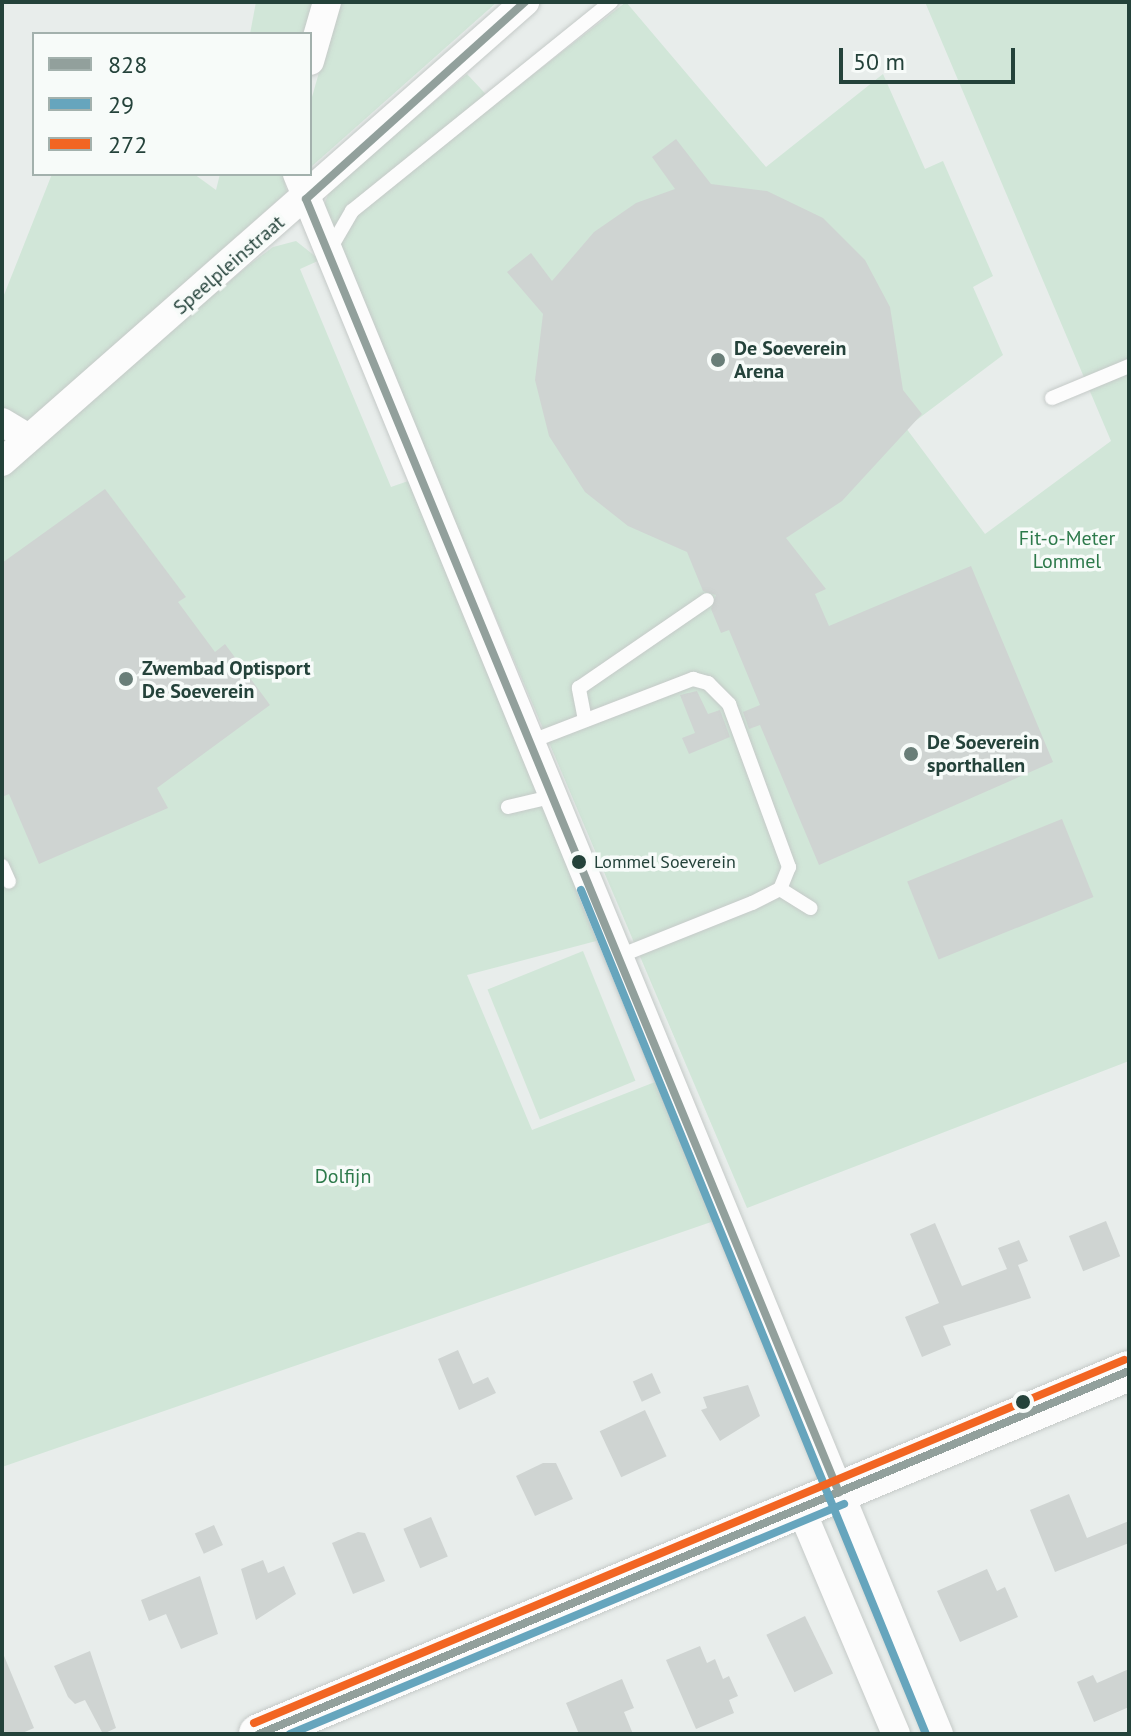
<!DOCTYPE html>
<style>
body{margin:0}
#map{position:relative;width:1131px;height:1736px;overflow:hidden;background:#e8edeb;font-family:"PT Sans",sans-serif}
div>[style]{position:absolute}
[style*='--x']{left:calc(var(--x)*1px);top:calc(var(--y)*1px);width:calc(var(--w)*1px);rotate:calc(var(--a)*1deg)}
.green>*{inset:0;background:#d1e6d8;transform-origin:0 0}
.building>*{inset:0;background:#cfd4d2;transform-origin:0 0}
.roads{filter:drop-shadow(0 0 2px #c5cac8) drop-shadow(0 0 2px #c5cac8)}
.service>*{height:14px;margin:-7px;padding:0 7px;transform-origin:7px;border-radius:7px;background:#fcfcfc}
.minor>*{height:28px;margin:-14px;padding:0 14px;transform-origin:14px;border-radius:14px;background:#fcfcfc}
.secondary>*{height:40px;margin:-20px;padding:0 20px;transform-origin:20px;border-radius:20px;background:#fcfcfc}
.bus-1>*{height:8px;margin:-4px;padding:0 4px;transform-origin:4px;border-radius:4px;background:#92a09c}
.bus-2>*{height:8px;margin:-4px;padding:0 4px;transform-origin:4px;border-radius:4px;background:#66a5bd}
.bus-3>*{height:8px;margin:-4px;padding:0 4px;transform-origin:4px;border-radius:4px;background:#f26522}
.dots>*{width:22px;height:22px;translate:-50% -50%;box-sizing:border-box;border:4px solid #f7fbf9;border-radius:50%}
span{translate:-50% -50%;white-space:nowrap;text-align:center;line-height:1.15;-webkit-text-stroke:7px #f7fbf9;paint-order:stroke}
.bus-label{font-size:18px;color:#24423a}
.left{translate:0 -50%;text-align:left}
.street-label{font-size:20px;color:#24423a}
.poi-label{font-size:20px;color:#24423a;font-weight:700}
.park-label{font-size:20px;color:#2d7a4b}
.frame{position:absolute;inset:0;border:4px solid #24423a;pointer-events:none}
.legend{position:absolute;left:32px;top:32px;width:280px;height:144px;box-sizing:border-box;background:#f7fbf9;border:2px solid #a3b1ad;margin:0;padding:10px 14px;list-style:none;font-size:24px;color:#24423a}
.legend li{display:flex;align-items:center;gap:16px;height:40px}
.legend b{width:40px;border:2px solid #a3b1ad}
.scale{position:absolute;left:839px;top:48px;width:176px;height:36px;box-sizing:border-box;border:4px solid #24423a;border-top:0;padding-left:10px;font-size:24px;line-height:28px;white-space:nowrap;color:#24423a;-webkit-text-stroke:6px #f7fbf9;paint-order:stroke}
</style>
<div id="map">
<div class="green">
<i style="clip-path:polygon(256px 2px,318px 2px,308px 34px,250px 34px)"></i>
<i style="clip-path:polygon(339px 2px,497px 2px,311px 167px,310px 104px)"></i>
<i style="clip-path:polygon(626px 2px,766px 167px,883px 74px,925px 169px,943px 161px,993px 276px,973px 287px,1003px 355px,906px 428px,985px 534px,1111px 441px,925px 2px,1129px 2px,1129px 1061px,747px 1208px,322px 209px,331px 188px,467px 74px,495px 104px)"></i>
<i style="clip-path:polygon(52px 174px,194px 174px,216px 190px,220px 174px,283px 174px,287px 192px,2px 444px,2px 300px)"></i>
<i style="clip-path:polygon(296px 241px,320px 260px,300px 269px,391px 487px,411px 480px,600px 940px,467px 975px,532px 1130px,655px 1082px,714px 1221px,2px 1467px,2px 473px,249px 265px,273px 247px)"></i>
<i style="left:583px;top:951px;width:140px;height:103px;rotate:68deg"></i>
</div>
<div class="building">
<i style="clip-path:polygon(676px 139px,711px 184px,767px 191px,823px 218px,865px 260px,890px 307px,903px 390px,922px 414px,842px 501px,786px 538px,826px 589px,815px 594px,829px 626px,971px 566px,1053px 762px,819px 865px,760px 725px,749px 729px,743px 712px,760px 705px,729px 630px,721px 633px,711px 609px,716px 595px,703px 591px,687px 552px,628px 526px,585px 492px,549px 436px,535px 380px,543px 314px,507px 272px,531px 253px,552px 281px,594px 232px,636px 203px,675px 189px,652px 157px)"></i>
<i style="clip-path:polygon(105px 489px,186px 597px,178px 602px,215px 652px,225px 644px,270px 705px,157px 788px,168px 808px,39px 864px,9px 794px,2px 797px,2px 563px)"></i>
<i style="clip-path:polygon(697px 691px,708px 714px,720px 710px,730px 737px,689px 754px,682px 738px,695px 733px,680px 695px)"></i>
<i style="left:1062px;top:819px;width:84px;height:167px;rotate:68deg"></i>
<i style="left:1106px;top:1221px;width:38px;height:40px;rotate:68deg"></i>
<i style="clip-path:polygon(935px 1223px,962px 1286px,1007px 1269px,998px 1248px,1019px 1240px,1028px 1261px,1018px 1265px,1031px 1298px,943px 1326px,951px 1345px,922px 1357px,905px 1317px,939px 1303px,910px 1234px)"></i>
<i style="clip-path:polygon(458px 1350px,473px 1384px,488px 1377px,496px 1393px,459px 1410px,438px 1359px)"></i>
<i style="left:652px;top:1373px;width:22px;height:21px;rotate:66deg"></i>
<i style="clip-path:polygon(748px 1385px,760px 1416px,720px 1441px,701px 1410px,707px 1408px,703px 1397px)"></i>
<i style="left:645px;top:1410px;width:51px;height:50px;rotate:65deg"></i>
<i style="clip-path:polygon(543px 1463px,556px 1463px,573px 1499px,535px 1516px,516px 1476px)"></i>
<i style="clip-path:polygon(1069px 1494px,1087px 1538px,1129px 1521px,1129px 1543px,1055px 1572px,1030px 1510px)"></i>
<i style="left:431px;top:1517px;width:43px;height:30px;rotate:67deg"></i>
<i style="left:214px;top:1525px;width:22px;height:21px;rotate:66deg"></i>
<i style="clip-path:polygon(358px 1532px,365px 1533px,385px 1581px,353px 1594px,332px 1543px)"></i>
<i style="clip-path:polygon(263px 1560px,268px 1573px,284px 1566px,296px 1594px,256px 1620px,241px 1569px)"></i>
<i style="clip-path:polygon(987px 1569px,997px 1591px,1005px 1587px,1018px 1617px,960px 1642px,937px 1591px)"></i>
<i style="clip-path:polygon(200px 1576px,218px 1634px,181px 1649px,166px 1614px,149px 1621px,141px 1600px)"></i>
<i style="left:805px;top:1616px;width:64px;height:43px;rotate:64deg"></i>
<i style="clip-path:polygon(700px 1646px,707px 1663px,715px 1659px,723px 1679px,729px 1676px,738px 1696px,729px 1700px,734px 1713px,696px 1729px,666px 1660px)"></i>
<i style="clip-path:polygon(2px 1651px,34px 1728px,20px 1734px,2px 1734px)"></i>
<i style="clip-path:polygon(90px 1651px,116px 1728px,103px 1734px,85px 1700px,75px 1704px,68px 1697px,54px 1666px)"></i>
<i style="clip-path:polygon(1129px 1669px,1129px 1707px,1094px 1722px,1077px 1682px,1093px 1675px,1097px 1683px)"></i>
<i style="clip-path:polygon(622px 1679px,634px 1708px,624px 1712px,633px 1734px,579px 1734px,566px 1703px)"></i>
</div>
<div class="roads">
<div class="service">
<i style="--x:330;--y:249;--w:44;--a:-59.9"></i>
<i style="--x:352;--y:211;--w:333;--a:-38.9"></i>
<i style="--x:1052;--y:398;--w:83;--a:-22.6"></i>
<i style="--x:585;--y:720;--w:33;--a:-101"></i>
<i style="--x:579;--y:688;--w:155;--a:-34.5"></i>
<i style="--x:532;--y:741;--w:173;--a:-21.1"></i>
<i style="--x:693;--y:679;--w:16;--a:15"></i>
<i style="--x:708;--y:683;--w:30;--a:45"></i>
<i style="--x:729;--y:704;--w:174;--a:69.8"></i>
<i style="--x:789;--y:867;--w:24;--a:112"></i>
<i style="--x:780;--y:889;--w:31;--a:153"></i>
<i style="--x:752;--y:903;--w:140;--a:158.2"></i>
<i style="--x:508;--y:807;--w:48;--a:-13.2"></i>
<i style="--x:2;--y:866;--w:17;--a:66"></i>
<i style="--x:780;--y:889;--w:36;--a:32"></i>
</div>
<div class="minor">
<i style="--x:310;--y:61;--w:61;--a:-73.9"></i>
<i style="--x:297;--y:174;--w:1687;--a:67.63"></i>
<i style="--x:2;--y:422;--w:31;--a:31"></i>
<i style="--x:2;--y:462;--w:697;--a:-41.33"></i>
<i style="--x:801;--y:1509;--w:244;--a:67.1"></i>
</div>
<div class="secondary">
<i style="--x:259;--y:1734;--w:943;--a:-22.65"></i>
</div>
</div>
<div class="bus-1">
<i style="--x:306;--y:199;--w:1399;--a:67.61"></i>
<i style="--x:306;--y:199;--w:295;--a:-42"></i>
<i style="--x:259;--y:1734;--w:943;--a:-22.65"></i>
</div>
<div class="bus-2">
<i style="--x:581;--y:890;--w:912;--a:67.77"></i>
<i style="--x:290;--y:1734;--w:600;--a:-22.55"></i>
</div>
<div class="bus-3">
<i style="--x:254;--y:1723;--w:943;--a:-22.65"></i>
</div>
<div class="dots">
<i style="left:718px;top:360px;background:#697e78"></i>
<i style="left:126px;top:679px;background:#697e78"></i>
<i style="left:911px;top:754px;background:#697e78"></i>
<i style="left:579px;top:862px;background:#24423a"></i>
<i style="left:1023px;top:1402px;background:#24423a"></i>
</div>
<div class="bus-label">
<span class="left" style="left:594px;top:862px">Lommel Soeverein</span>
</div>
<div class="street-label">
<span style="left:229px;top:265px;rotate:-41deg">Speelpleinstraat</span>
</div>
<div class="poi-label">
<span class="left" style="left:734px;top:360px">De Soeverein<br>Arena</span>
<span class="left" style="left:142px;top:680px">Zwembad Optisport<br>De Soeverein</span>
<span class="left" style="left:927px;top:754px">De Soeverein<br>sporthallen</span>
</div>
<div class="park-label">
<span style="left:1067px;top:550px">Fit-o-Meter<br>Lommel</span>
<span style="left:343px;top:1176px">Dolfijn</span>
</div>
<div class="frame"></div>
<ul class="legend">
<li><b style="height:10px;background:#92a09c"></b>828</li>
<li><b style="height:10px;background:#66a5bd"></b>29</li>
<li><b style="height:10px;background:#f26522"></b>272</li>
</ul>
<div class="scale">50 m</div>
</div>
